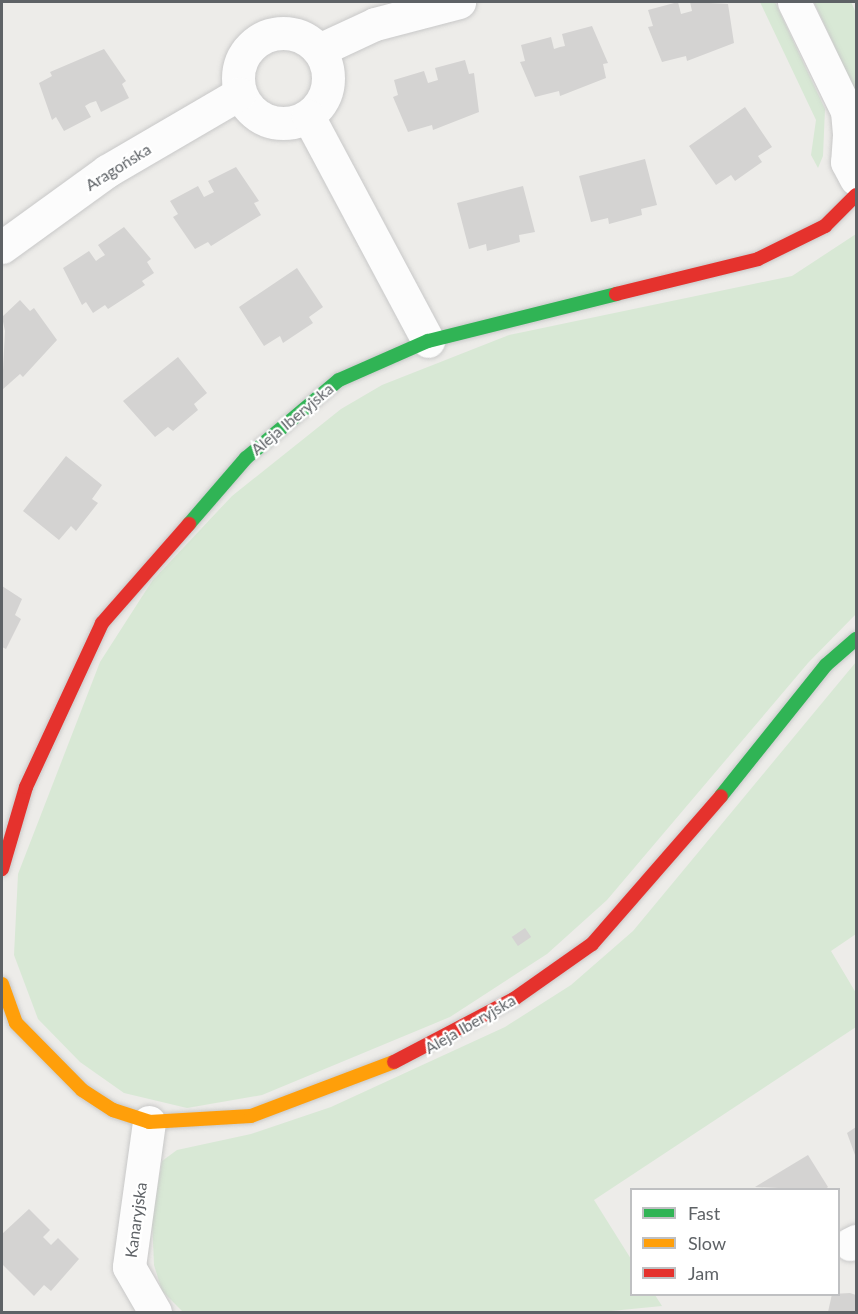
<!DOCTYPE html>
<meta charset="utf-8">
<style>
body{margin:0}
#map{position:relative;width:858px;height:1314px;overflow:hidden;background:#edece9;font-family:Lato,sans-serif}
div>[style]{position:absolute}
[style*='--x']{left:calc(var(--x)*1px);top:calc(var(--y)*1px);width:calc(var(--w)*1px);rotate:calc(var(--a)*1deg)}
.green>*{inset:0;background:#d8e8d5}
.building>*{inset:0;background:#d4d3d2;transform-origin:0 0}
.roads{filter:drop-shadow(0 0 2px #c8c8c8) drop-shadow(0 0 2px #c8c8c8)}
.street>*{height:33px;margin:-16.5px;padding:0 16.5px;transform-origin:16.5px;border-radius:16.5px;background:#fcfcfc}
.street>.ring{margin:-16.5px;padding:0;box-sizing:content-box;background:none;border:33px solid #fcfcfc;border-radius:50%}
.fast>*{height:14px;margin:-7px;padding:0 7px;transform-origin:7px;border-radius:7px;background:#30b455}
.slow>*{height:14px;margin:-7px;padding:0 7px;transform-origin:7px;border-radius:7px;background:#ff9f0a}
.jam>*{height:14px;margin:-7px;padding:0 7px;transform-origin:7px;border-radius:7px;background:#e5322d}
span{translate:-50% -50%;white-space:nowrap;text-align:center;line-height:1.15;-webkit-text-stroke:4.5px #fff;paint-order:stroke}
.street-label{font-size:16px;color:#5e6266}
.frame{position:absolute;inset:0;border:3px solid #5e6266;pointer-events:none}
.legend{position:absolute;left:630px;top:1188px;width:210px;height:108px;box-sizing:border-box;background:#fff;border:2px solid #bfc0c2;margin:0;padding:8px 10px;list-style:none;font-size:18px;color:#5e6266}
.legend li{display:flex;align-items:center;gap:12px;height:30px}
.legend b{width:30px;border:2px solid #bfc0c2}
</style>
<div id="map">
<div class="green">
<i style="clip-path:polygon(760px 2px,775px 2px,825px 109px,823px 156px,818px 168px,811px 155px,816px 120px)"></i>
<i style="clip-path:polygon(814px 2px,851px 2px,856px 13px,855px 90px)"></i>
<i style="clip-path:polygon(856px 234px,856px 614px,808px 663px,607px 900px,547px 954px,450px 1017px,262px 1095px,187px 1108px,124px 1093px,80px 1062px,38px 1019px,14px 955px,18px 874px,100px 662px,152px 581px,232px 496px,341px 409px,382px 385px,509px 335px,792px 276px)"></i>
<i style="clip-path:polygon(856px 662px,856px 934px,831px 951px,856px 993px,856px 1027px,594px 1200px,631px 1259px,632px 1294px,655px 1295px,662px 1306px,601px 1312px,183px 1312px,162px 1291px,154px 1265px,152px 1218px,162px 1161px,177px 1150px,251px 1134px,331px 1107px,505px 1027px,571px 985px,633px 931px)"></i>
</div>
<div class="building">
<i style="clip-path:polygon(678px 2px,681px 14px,692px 11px,690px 2px,728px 4px,734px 43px,687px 61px,686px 56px,662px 62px,648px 27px,653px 26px,648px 10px)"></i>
<i style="clip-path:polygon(592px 26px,608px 63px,603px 64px,606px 78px,560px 96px,559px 91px,535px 97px,520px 62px,525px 61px,521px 45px,551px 37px,554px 49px,560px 47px,565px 46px,562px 34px)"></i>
<i style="clip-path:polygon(104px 49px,126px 81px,122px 84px,129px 98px,101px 112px,96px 101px,90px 103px,85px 106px,91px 117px,64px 131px,56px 117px,52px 120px,39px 83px,52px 76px,50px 72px)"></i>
<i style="clip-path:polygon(465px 60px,469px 74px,474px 73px,479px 112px,433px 130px,432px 125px,408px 132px,393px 97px,398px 95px,394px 80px,424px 71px,428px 83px,438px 80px,435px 68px)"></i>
<i style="clip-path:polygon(745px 107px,772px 147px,758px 156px,762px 162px,735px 181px,731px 175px,716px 185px,689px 146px)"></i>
<i style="clip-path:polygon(645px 159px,657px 205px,641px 209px,642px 215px,609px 224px,608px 218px,591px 222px,579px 176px)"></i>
<i style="clip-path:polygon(236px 167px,259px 201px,254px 203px,261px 215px,211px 246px,208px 242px,195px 249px,173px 217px,178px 214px,170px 201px,198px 186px,204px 197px,214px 192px,208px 181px)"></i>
<i style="clip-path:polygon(523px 186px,535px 232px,519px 235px,520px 242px,487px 251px,486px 244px,469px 249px,457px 203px)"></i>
<i style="clip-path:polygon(124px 227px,151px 259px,147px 262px,154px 273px,142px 281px,145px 285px,108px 309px,105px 305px,93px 313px,86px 302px,82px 305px,63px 268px,89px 251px,96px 261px,100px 258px,105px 255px,98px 245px)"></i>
<i style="clip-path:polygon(297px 268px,323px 307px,309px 317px,313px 323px,283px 343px,280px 336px,264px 346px,239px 307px)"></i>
<i style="clip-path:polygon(20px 300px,30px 311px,34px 308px,57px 340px,23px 377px,20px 374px,2px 390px,5px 331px,2px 317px)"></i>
<i style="clip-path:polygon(178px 357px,207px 393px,194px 404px,198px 410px,173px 431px,168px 427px,155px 437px,123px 401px)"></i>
<i style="clip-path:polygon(66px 456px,102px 485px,92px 499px,98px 503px,76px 531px,71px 526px,59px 540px,23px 511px)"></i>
<i style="clip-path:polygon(2px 586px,22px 599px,15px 615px,21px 619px,6px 649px,2px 647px)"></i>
<i style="left:525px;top:928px;width:11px;height:16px;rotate:56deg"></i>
<i style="clip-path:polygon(856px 1127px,856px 1155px,855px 1155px,847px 1133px)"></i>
<i style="clip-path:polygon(808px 1155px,828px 1187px,824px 1190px,755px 1187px)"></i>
<i style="clip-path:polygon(29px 1209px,50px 1230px,43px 1237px,51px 1245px,58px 1238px,79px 1259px,51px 1291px,44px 1285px,34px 1296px,2px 1264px,2px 1234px)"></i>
<i style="clip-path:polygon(850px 1293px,856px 1295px,856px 1312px,828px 1312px,832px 1294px)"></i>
</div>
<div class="roads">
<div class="street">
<i style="--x:794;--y:2;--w:121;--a:64.1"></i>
<i style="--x:847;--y:111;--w:24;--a:85"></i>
<i class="ring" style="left:238px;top:33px;width:57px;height:57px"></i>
<i style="--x:319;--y:50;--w:62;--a:-24.9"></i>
<i style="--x:375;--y:24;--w:87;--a:-14.7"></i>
<i style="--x:308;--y:116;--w:255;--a:61.9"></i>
<i style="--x:856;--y:124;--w:13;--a:122"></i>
<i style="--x:849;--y:135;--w:27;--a:94"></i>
<i style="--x:847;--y:162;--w:19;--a:62"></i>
<i style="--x:2;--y:247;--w:130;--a:-35.9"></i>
<i style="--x:107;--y:171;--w:153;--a:-30.3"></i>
<i style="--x:149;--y:1122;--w:146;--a:97.9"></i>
<i style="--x:129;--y:1267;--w:52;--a:60"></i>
<i style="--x:850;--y:1244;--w:7;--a:-27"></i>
</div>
<div class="fast">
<i style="--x:189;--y:524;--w:87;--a:-49.2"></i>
<i style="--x:246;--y:458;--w:121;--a:-40"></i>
<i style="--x:339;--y:380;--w:97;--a:-23.7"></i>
<i style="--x:428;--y:341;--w:194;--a:-14"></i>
<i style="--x:721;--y:796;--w:168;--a:-51.3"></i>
<i style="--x:826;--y:665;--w:40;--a:-41"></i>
</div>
<div class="slow">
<i style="--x:2;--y:984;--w:41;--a:70.3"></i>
<i style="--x:16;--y:1023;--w:94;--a:45.4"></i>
<i style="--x:82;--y:1090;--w:37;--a:33"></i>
<i style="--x:113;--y:1110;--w:38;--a:18"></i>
<i style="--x:149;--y:1122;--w:102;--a:-3.4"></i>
<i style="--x:251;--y:1116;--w:153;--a:-20.7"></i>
</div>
<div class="jam">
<i style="--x:616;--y:294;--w:146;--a:-13.8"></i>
<i style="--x:758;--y:259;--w:75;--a:-26.2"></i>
<i style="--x:825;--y:226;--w:44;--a:-45"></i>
<i style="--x:2;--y:869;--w:85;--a:-73.7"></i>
<i style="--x:26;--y:787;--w:181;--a:-65.1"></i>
<i style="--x:102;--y:623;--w:132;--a:-48.7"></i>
<i style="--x:394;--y:1062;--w:136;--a:-27.7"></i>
<i style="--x:514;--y:999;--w:95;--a:-35.2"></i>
<i style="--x:592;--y:944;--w:196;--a:-48.9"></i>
</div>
</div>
<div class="street-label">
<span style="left:118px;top:167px;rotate:-32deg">Aragońska</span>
<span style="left:292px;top:419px;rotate:-40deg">Aleja Iberyjska</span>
<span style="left:470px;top:1024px;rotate:-30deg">Aleja Iberyjska</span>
<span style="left:136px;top:1220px;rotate:-82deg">Kanaryjska</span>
</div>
<div class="frame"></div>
<ul class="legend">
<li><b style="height:8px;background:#30b455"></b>Fast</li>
<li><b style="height:8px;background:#ff9f0a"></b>Slow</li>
<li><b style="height:8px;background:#e5322d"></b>Jam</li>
</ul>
</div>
